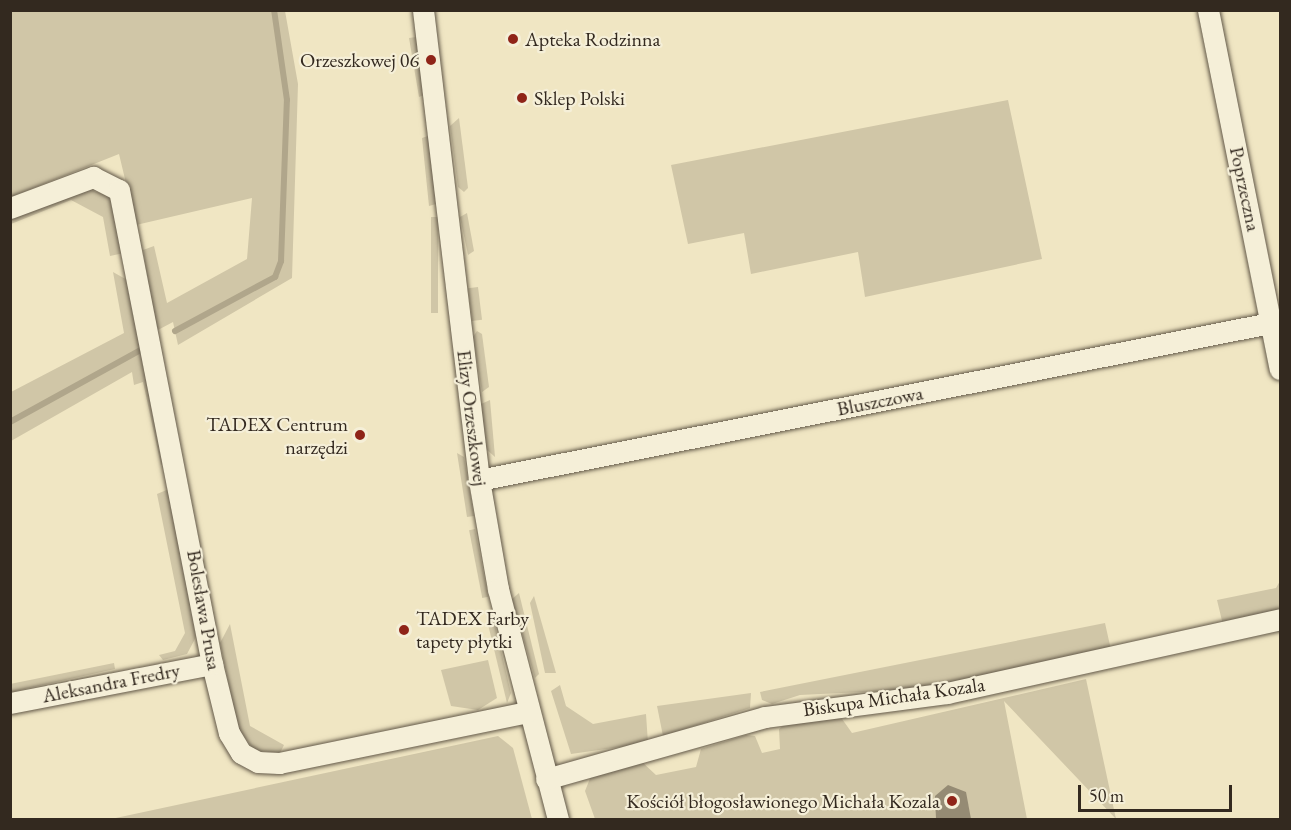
<!DOCTYPE html>
<meta charset="utf-8">
<style>
body{margin:0}
#map{position:relative;width:1291px;height:830px;overflow:hidden;background:#f0e6c3;font-family:"EB Garamond",serif}
div>[style]{position:absolute}
[style*='--x']{left:calc(var(--x)*1px);top:calc(var(--y)*1px);width:calc(var(--w)*1px);rotate:calc(var(--a)*1deg)}
.green>*{inset:0;background:#d0c6a7;transform-origin:0 0}
.stream>*{height:6px;margin:-3px;padding:0 3px;transform-origin:3px;border-radius:3px;background:#b0a68b}
.building>*{inset:0;background:#958b74}
.roads{filter:drop-shadow(0 0 2px #625848) drop-shadow(0 0 2px #625848)}
.minor>*{height:21px;margin:-10.5px;padding:0 10.5px;transform-origin:10.5px;border-radius:10.5px;background:#f5efd8}
.dots>*{width:16px;height:16px;translate:-50% -50%;box-sizing:border-box;border:3px solid #f5efd8;border-radius:50%}
span{translate:-50% -50%;white-space:nowrap;text-align:center;line-height:1.15;-webkit-text-stroke:4.5px #f5efd8;paint-order:stroke}
.poi-label{font-size:20px;color:#33291f}
.left{translate:0 -50%;text-align:left}
.right{translate:-100% -50%;text-align:right}
.street-label{font-size:20px;color:#33291f}
.frame{position:absolute;inset:0;border:12px solid #33291f;pointer-events:none}
.scale{position:absolute;left:1078px;top:785px;width:154px;height:27px;box-sizing:border-box;border:3px solid #33291f;border-top:0;padding-left:8px;font-size:18px;line-height:21px;white-space:nowrap;color:#33291f;-webkit-text-stroke:4px #f5efd8;paint-order:stroke}
</style>
<div id="map">
<div class="green">
<i style="clip-path:polygon(10px 11px,285px 11px,298px 84px,292px 278px,178px 345px,173px 322px,156px 331px,143px 250px,154px 246px,167px 303px,247px 259px,252px 198px,136px 225px,119px 154px,11px 197px)"></i>
<i style="clip-path:polygon(416px 37px,424px 95px,419px 97px,409px 38px)"></i>
<i style="clip-path:polygon(1008px 100px,1042px 259px,865px 297px,858px 252px,751px 274px,744px 233px,688px 244px,671px 165px)"></i>
<i style="clip-path:polygon(459px 118px,468px 188px,464px 192px,458px 187px,450px 126px)"></i>
<i style="clip-path:polygon(428px 136px,436px 204px,429px 206px,422px 138px)"></i>
<i style="clip-path:polygon(88px 189px,108px 196px,114px 206px,124px 253px,110px 256px,103px 217px,71px 200px,11px 224px,11px 219px)"></i>
<i style="clip-path:polygon(467px 213px,474px 251px,468px 255px,460px 217px)"></i>
<i style="left:431px;top:217px;width:7px;height:96px"></i>
<i style="clip-path:polygon(113px 272px,129px 281px,166px 463px,161px 465px,143px 382px,134px 385px,132px 372px,11px 441px,11px 392px,124px 333px)"></i>
<i style="left:478px;top:287px;width:33px;height:10px;rotate:83deg"></i>
<i style="clip-path:polygon(477px 331px,482px 334px,489px 387px,482px 392px,473px 337px)"></i>
<i style="clip-path:polygon(490px 400px,495px 457px,486px 449px,481px 404px)"></i>
<i style="clip-path:polygon(457px 453px,464px 457px,474px 516px,467px 517px)"></i>
<i style="clip-path:polygon(169px 489px,196px 637px,187px 654px,163px 660px,159px 655px,175px 651px,185px 633px,157px 494px)"></i>
<i style="left:475px;top:529px;width:69px;height:6px;rotate:79deg"></i>
<i style="clip-path:polygon(1280px 581px,1280px 610px,1223px 625px,1217px 600px,1276px 588px)"></i>
<i style="clip-path:polygon(519px 593px,539px 674px,535px 678px,512px 599px)"></i>
<i style="clip-path:polygon(534px 596px,556px 673px,545px 673px,530px 603px)"></i>
<i style="clip-path:polygon(486px 616px,494px 621px,511px 693px,507px 703px)"></i>
<i style="clip-path:polygon(1105px 623px,1111px 650px,924px 689px,800px 695px,772px 704px,762px 700px,760px 692px)"></i>
<i style="clip-path:polygon(230px 624px,250px 726px,284px 745px,280px 753px,254px 750px,238px 728px,220px 643px)"></i>
<i style="clip-path:polygon(488px 660px,497px 698px,478px 710px,451px 706px,441px 670px)"></i>
<i style="clip-path:polygon(114px 663px,115px 669px,11px 692px,10px 684px)"></i>
<i style="clip-path:polygon(1086px 679px,1116px 819px,1004px 701px,1027px 819px,595px 819px,585px 791px,593px 771px,641px 761px,656px 775px,696px 767px,701px 749px,746px 735px,755px 736px,762px 753px,780px 749px,779px 729px,788px 722px,840px 716px,852px 733px)"></i>
<i style="clip-path:polygon(560px 685px,566px 706px,593px 724px,646px 714px,648px 743px,571px 754px,551px 691px)"></i>
<i style="clip-path:polygon(751px 693px,750px 708px,663px 736px,657px 706px)"></i>
<i style="clip-path:polygon(498px 736px,513px 748px,532px 819px,111px 819px)"></i>
</div>
<div class="stream">
<i style="--x:175;--y:331;--w:114;--a:-28.4"></i>
<i style="--x:275;--y:277;--w:17;--a:-69"></i>
<i style="--x:281;--y:261;--w:161;--a:-87.9"></i>
<i style="--x:287;--y:100;--w:91;--a:-98.2"></i>
<i style="--x:10;--y:422;--w:151;--a:-28.9"></i>
</div>
<div class="building">
<i style="clip-path:polygon(948px 785px,966px 792px,971px 819px,936px 819px,935px 796px)"></i>
</div>
<div class="roads">
<div class="minor">
<i style="--x:423;--y:10;--w:473;--a:83.2"></i>
<i style="--x:479;--y:480;--w:111;--a:80.1"></i>
<i style="--x:498;--y:589;--w:239;--a:75.4"></i>
<i style="--x:1208;--y:10;--w:366;--a:78.7"></i>
<i style="--x:10;--y:208;--w:89;--a:-20.5"></i>
<i style="--x:93;--y:177;--w:29;--a:27"></i>
<i style="--x:119;--y:190;--w:483;--a:78.9"></i>
<i style="--x:212;--y:664;--w:71;--a:76.2"></i>
<i style="--x:229;--y:733;--w:23;--a:59"></i>
<i style="--x:241;--y:753;--w:19;--a:28"></i>
<i style="--x:258;--y:762;--w:21;--a:3"></i>
<i style="--x:279;--y:763;--w:253;--a:-11.6"></i>
<i style="--x:479;--y:480;--w:817;--a:-11.23"></i>
<i style="--x:10;--y:703;--w:206;--a:-10.9"></i>
<i style="--x:546;--y:779;--w:228;--a:-15.8"></i>
<i style="--x:765;--y:717;--w:184;--a:-7.5"></i>
<i style="--x:947;--y:693;--w:341;--a:-12.5"></i>
</div>
</div>
<div class="dots">
<i style="left:513px;top:39px;background:#8f2418"></i>
<i style="left:431px;top:60px;background:#8f2418"></i>
<i style="left:522px;top:98px;background:#8f2418"></i>
<i style="left:360px;top:435px;background:#8f2418"></i>
<i style="left:404px;top:630px;background:#8f2418"></i>
<i style="left:952px;top:801px;background:#8f2418"></i>
</div>
<div class="poi-label">
<span class="left" style="left:525px;top:39px">Apteka Rodzinna</span>
<span class="right" style="left:419px;top:60px">Orzeszkowej 06</span>
<span class="left" style="left:534px;top:98px">Sklep Polski</span>
<span class="right" style="left:348px;top:436px">TADEX Centrum<br>narzędzi</span>
<span class="left" style="left:416px;top:630px">TADEX Farby<br>tapety płytki</span>
<span class="right" style="left:940px;top:801px">Kościół błogosławionego Michała Kozala</span>
</div>
<div class="street-label">
<span style="left:1245px;top:189px;rotate:78deg">Poprzeczna</span>
<span style="left:880px;top:401px;rotate:-11deg">Bluszczowa</span>
<span style="left:472px;top:418px;rotate:83deg">Elizy Orzeszkowej</span>
<span style="left:204px;top:610px;rotate:80deg">Bolesława Prusa</span>
<span style="left:111px;top:683px;rotate:-11deg">Aleksandra Fredry</span>
<span style="left:894px;top:697px;rotate:-8deg">Biskupa Michała Kozala</span>
</div>
<div class="frame"></div>
<div class="scale">50 m</div>
</div>
